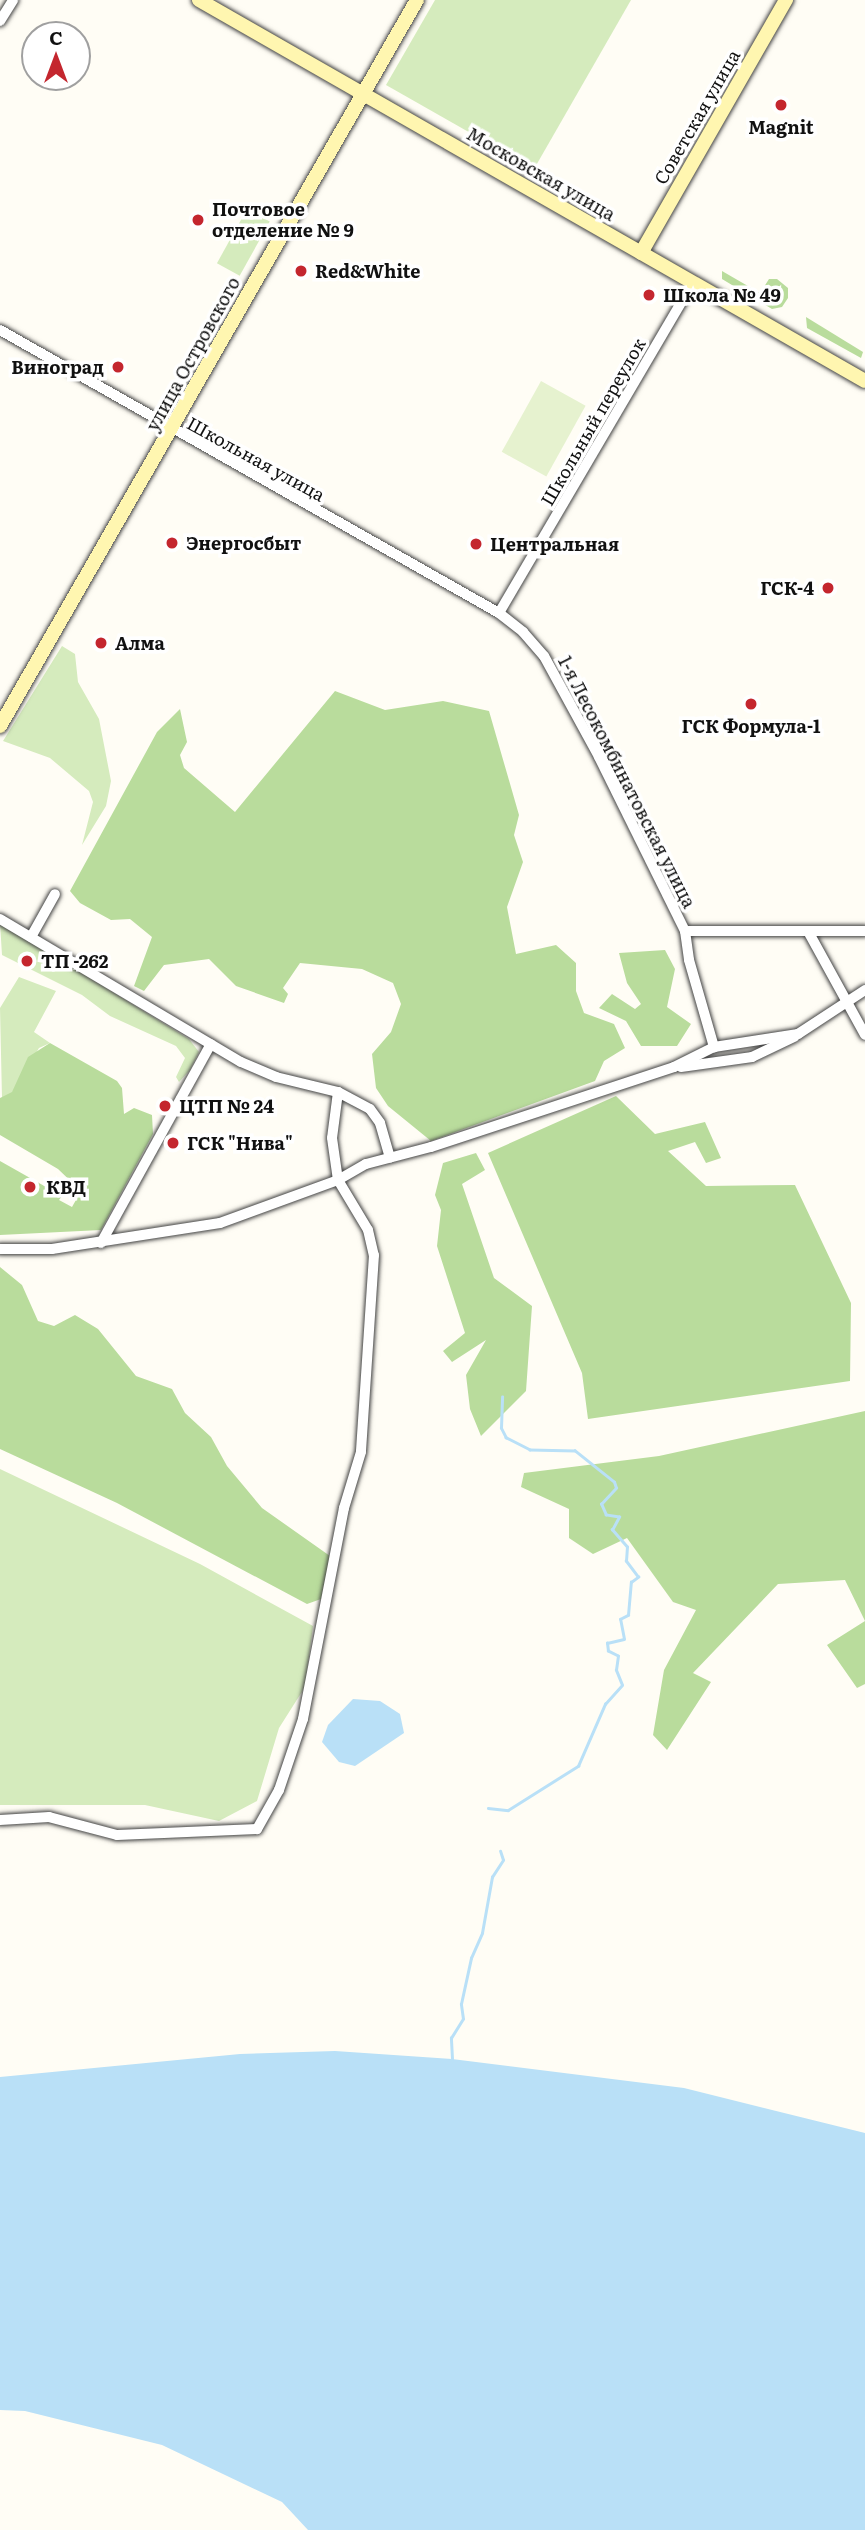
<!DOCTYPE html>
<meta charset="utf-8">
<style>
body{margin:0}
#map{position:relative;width:865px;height:2530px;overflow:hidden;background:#fffdf5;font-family:Literata,serif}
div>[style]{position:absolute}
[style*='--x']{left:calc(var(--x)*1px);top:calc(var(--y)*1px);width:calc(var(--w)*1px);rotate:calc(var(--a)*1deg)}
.green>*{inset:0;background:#d5ebbd;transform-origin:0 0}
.forest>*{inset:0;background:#b9dc9c}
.pitch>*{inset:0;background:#e6f2cf;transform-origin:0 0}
.water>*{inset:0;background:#b9e0f7}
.stream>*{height:2.5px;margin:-1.25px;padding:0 1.25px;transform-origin:1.25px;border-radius:1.25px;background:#b9e0f7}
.roads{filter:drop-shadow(0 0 2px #444) drop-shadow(0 0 2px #444)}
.street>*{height:10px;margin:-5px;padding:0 5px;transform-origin:5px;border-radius:5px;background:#fff}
.secondary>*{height:14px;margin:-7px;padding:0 7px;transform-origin:7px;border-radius:7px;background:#fff6b0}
.dots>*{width:19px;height:19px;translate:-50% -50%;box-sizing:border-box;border:4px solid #fff;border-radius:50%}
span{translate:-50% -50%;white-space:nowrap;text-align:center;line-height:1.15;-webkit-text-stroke:7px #fff;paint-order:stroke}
.street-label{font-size:18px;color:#111}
.poi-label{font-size:18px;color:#111;font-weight:700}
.left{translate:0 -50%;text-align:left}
.right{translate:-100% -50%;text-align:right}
.north{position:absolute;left:21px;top:21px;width:70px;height:70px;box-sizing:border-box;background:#fff;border:2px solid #a0a0a0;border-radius:50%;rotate:0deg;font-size:19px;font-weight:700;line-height:28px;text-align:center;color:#111}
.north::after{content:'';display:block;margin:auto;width:24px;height:32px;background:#c4262e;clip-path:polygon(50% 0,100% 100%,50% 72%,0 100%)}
</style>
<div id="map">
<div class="green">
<i style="clip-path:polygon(435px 0,631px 0,534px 169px,386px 85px)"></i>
<i style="left:247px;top:209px;width:26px;height:62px;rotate:29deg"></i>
<i style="clip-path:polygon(62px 646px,75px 654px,78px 682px,99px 719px,111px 781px,106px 806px,82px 845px,93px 802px,89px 791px,50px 758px,3px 741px)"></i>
<i style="clip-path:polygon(0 923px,189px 1039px,199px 1052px,190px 1070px,179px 1082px,176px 1077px,185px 1058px,176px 1046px,110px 1016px,82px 995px,2px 955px)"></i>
<i style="clip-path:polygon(19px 977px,56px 991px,34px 1032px,50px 1043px,39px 1048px,12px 1093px,2px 1098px,0 1008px)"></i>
<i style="clip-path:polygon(0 1469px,200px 1564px,313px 1626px,305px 1687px,279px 1728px,257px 1801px,219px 1821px,145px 1805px,0 1805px)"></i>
</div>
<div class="forest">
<i style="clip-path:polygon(722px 271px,760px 293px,769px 279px,777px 279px,788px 288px,788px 298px,782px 307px,772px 309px,722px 279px)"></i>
<i style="clip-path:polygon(806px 317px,863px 352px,861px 358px,807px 328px)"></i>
<i style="clip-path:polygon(335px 691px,385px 710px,443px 701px,489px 711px,519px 815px,514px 835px,523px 862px,507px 907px,516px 954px,556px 945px,576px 963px,576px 991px,584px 1013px,614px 1024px,625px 1048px,604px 1061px,595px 1081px,431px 1141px,388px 1106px,376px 1088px,372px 1054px,391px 1032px,401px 1004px,393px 983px,362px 969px,300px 963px,283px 988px,288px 994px,284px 1003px,236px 986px,209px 959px,164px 965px,144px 991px,134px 986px,152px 937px,130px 919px,111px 920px,80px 903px,70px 891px,157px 732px,180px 709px,187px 742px,180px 755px,184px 768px,235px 812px)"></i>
<i style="clip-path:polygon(665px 950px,675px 969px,667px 1007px,691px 1024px,677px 1046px,641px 1046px,626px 1021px,599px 1008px,612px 994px,635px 1009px,641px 1004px,627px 983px,619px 953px)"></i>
<i style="clip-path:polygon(50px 1043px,117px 1081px,122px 1088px,124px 1114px,134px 1108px,152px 1115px,153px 1134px,101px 1230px,0 1235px,0 1161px,62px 1196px,59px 1200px,72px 1207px,81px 1191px,58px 1169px,0 1135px,0 1098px,12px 1092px,28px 1057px)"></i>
<i style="clip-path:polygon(616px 1096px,655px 1134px,705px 1122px,721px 1158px,706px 1163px,695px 1142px,668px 1151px,706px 1186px,795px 1185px,851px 1303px,850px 1381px,588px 1419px,582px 1373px,488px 1153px)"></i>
<i style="clip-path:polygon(476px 1153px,485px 1170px,462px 1184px,494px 1278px,532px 1306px,526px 1391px,481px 1436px,470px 1409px,466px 1375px,486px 1340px,452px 1362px,443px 1351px,465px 1333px,437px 1246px,441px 1210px,435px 1195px,443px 1163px)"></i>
<i style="clip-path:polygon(0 1267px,22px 1285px,38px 1321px,54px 1326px,75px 1315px,98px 1329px,136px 1376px,172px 1389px,185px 1413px,211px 1437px,227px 1466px,262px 1508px,330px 1556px,321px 1599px,307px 1604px,117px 1503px,0 1449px)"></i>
<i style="clip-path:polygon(865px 1411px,865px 1684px,857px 1688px,827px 1645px,865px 1621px,845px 1580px,778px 1584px,693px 1673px,711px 1682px,667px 1750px,653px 1735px,664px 1670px,696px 1610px,673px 1602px,627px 1538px,593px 1554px,569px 1538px,569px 1509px,521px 1487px,524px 1473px,659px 1456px)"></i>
</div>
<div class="pitch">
<i style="left:541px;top:381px;width:51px;height:81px;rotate:29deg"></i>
</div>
<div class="water">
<i style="clip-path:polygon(353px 1699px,380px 1701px,400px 1714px,404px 1733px,355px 1766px,339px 1762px,322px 1742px,328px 1725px)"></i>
<i style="clip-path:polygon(335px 2051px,452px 2059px,684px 2088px,865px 2133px,865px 2530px,308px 2530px,282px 2502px,162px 2445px,25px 2411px,0 2410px,0 2077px,240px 2054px)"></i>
</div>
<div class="stream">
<i style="--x:488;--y:1808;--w:20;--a:6"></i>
<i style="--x:508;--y:1810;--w:83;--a:-32.2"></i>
<i style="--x:578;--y:1766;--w:68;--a:-66.5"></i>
<i style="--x:605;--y:1704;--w:25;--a:-48"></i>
<i style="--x:622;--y:1685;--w:16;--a:-112"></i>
<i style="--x:616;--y:1670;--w:14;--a:-82"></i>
<i style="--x:618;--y:1656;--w:11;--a:-153"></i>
<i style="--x:608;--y:1651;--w:8;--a:-97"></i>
<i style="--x:607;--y:1643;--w:17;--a:-13"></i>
<i style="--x:624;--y:1639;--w:20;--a:-101"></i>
<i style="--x:620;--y:1619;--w:9;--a:-27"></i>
<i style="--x:628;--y:1615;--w:33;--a:-85"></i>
<i style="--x:631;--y:1582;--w:9;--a:-36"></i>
<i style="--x:638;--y:1577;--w:20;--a:-127"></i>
<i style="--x:626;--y:1561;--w:14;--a:-86"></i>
<i style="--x:627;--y:1547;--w:23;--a:-131"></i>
<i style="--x:612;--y:1530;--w:15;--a:-62"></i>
<i style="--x:619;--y:1517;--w:13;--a:-171"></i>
<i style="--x:606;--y:1515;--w:12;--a:-114"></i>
<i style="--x:601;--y:1504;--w:22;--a:-47"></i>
<i style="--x:616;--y:1488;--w:6;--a:-108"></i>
<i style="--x:614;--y:1482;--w:50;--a:-141.5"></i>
<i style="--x:575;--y:1451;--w:45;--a:-178.7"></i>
<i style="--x:530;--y:1450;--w:27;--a:-153"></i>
<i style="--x:506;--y:1438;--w:11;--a:-117"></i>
<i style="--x:501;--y:1428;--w:31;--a:-88"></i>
<i style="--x:452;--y:2059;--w:21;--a:-93"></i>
<i style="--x:451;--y:2038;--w:22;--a:-58"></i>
<i style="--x:463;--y:2019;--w:15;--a:-98"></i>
<i style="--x:461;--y:2004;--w:47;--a:-77.7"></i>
<i style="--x:471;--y:1958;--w:27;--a:-66"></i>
<i style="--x:482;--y:1933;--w:57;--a:-79.9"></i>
<i style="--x:492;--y:1877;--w:20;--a:-57"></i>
<i style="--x:503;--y:1860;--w:9;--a:-108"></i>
</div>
<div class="roads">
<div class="street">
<i style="--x:0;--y:21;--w:25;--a:-58"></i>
<i style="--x:0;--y:330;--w:574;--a:29.56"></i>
<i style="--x:499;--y:613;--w:31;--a:38"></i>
<i style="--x:523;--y:632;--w:32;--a:49"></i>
<i style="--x:544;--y:656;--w:115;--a:61.4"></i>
<i style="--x:599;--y:757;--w:194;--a:63.7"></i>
<i style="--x:685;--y:931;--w:180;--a:0"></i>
<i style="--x:499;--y:613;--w:384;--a:-59.6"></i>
<i style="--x:0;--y:919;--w:280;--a:30.7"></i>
<i style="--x:241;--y:1062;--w:38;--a:23"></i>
<i style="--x:276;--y:1077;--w:64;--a:13.6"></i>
<i style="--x:338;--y:1092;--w:46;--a:97.4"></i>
<i style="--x:332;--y:1138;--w:42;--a:81.9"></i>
<i style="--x:338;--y:1180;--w:58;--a:59"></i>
<i style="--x:368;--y:1230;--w:26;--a:77"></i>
<i style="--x:374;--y:1255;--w:197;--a:93.8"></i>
<i style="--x:361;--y:1452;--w:59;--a:106.9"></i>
<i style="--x:344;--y:1508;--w:215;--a:101"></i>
<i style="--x:303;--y:1719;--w:75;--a:108.7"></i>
<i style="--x:279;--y:1790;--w:45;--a:119.4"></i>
<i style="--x:257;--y:1829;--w:140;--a:177.5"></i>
<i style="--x:117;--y:1835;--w:70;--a:-165.2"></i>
<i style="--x:49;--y:1817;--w:49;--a:176.5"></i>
<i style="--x:685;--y:931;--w:29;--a:82"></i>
<i style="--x:689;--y:960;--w:91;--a:74"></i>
<i style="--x:809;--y:933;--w:116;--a:61.2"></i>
<i style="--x:31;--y:937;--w:49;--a:-60.8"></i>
<i style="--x:681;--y:1067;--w:72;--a:-8"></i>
<i style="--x:752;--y:1057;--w:47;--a:-25.5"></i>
<i style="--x:338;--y:1092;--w:36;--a:28"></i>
<i style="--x:370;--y:1109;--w:17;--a:54"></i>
<i style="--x:380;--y:1123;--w:36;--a:74"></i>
<i style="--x:101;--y:1243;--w:227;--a:-61.1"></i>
<i style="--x:0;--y:1249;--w:52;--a:0"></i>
<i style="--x:52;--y:1249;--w:170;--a:-8.8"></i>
<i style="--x:220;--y:1223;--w:126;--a:-20"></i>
<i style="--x:338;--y:1180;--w:32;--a:-30"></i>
<i style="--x:366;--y:1164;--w:67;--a:-14.7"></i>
<i style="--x:431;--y:1147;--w:256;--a:-18.2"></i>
<i style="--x:674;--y:1067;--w:45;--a:-26.6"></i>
<i style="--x:714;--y:1047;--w:85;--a:-8.8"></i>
<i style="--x:798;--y:1034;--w:80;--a:-33.3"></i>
</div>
<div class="secondary">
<i style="--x:199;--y:0;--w:767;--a:29.77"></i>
<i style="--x:641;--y:253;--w:292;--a:-60.2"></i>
<i style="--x:0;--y:726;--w:837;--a:-60.13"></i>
</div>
</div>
<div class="dots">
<i style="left:781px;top:105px;background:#c4262e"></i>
<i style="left:198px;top:220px;background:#c4262e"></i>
<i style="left:301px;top:271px;background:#c4262e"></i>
<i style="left:649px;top:295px;background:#c4262e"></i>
<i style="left:118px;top:367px;background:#c4262e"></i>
<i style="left:172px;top:543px;background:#c4262e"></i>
<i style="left:476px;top:544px;background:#c4262e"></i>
<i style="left:828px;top:588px;background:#c4262e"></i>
<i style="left:101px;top:643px;background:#c4262e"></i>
<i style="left:751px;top:704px;background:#c4262e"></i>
<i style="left:27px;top:961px;background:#c4262e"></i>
<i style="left:165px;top:1106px;background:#c4262e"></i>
<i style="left:173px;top:1143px;background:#c4262e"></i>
<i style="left:30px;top:1187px;background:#c4262e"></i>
</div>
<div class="street-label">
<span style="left:697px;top:117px;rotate:-60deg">Советская улица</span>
<span style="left:541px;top:174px;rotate:30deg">Московская улица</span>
<span style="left:193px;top:354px;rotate:-61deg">улица Островского</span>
<span style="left:593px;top:422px;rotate:-60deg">Школьный переулок</span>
<span style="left:256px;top:459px;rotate:29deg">Школьная улица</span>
<span style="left:627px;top:782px;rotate:63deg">1-я Лесокомбинатовская улица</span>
</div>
<div class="poi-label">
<span style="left:781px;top:127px">Magnit</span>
<span class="left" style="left:212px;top:220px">Почтовое<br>отделение № 9</span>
<span class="left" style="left:315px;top:271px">Red&amp;White</span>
<span class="left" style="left:663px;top:295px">Школа № 49</span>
<span class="right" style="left:104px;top:367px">Виноград</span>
<span class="left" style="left:186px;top:543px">Энергосбыт</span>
<span class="left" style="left:490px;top:544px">Центральная</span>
<span class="right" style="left:814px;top:588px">ГСК-4</span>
<span class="left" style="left:115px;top:643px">Алма</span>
<span style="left:751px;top:726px">ГСК Формула-1</span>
<span class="left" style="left:41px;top:961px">ТП -262</span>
<span class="left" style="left:179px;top:1106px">ЦТП № 24</span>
<span class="left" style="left:187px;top:1143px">ГСК "Нива"</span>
<span class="left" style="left:46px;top:1187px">КВД</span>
</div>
<div class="north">С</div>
</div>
